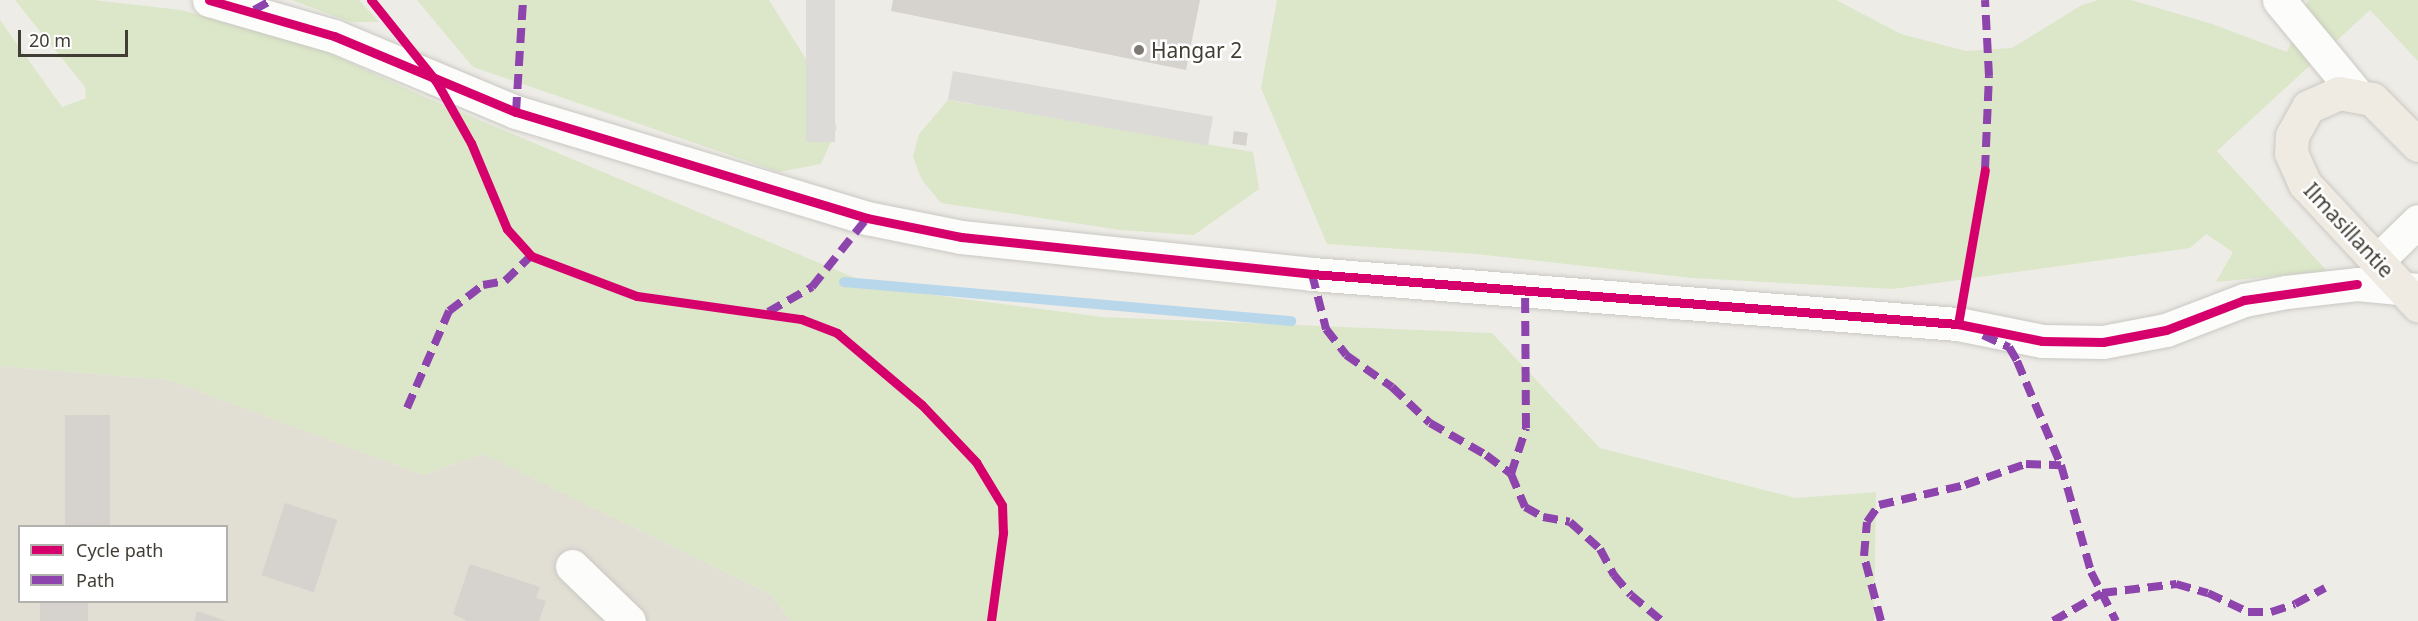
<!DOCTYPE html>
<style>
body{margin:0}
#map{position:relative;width:2418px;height:621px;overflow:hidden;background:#eeece7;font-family:"Noto Sans",sans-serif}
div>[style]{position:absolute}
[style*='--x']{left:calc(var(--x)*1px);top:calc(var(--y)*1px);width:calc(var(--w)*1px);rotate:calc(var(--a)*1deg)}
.residential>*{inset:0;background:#e1ded4}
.green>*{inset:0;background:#dbe7c8}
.parking>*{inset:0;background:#dddbd7;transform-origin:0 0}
.stream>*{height:10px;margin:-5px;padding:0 5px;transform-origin:5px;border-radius:5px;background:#b9d7ea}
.building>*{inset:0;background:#d6d3ce;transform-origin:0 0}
.roads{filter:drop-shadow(0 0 2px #cac8c3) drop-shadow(0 0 2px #cac8c3)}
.minor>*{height:33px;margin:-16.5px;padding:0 16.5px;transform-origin:16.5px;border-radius:16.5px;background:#fcfcfb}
.major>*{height:33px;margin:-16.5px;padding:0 16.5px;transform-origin:16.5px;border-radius:16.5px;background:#efebe3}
.quiet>*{height:8px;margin-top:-4px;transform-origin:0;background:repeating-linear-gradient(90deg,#8e44ad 0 15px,transparent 0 23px)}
.cycleway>*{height:9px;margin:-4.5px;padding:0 4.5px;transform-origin:4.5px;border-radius:4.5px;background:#d6006c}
.dots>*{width:16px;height:16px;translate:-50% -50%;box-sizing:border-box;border:3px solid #fff;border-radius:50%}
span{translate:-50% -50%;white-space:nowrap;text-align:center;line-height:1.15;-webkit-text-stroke:5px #fff;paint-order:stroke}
.poi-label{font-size:21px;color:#423d34}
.left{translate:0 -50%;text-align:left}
.street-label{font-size:21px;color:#423d34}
.legend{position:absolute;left:18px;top:525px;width:210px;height:78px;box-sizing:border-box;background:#fff;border:2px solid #b3b1ae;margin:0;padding:8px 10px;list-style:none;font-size:18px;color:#423d34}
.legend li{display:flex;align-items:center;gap:12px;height:30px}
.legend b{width:30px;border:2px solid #b3b1ae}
.scale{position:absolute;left:18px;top:30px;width:110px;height:27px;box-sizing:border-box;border:3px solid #423d34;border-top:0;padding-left:8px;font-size:18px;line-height:21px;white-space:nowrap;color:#423d34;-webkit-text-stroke:4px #fff;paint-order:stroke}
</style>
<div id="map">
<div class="residential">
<i style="clip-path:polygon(evenodd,0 366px,169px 380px,423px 475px,483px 454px,770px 594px,791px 621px,0 621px,0 366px,20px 526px,226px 526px,226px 602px,20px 602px,20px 526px)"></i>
</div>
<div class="green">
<i style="clip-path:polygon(15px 0,93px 0,181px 10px,316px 47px,427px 98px,879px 288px,1102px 317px,1492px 333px,1600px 448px,1796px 498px,1876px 492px,1874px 621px,791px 621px,770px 594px,483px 454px,423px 475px,169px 380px,0 366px,0 20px,62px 107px,86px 98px,85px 87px)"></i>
<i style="clip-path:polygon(291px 0,359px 0,379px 22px,351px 22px)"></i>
<i style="clip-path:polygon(417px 0,769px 0,821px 83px,837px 128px,821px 164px,779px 172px,473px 67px)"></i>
<i style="clip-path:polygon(1277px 0,1836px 0,1901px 34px,1966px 51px,2012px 48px,2082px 5px,2098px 0,2131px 0,2212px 24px,2287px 52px,2308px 0,2418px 0,2418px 61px,2370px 10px,2217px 151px,2327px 271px,2216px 282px,2233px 252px,2206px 234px,2190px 248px,1893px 289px,1692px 278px,1476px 254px,1327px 244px,1261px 88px)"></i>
<i style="clip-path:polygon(948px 100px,1253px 152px,1259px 189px,1194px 235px,1120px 230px,941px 203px,922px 180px,913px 157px,919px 134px)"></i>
</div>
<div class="parking">
<i style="left:806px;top:0;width:29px;height:142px"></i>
<i style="left:953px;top:71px;width:264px;height:29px;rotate:10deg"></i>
</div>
<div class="stream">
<i style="--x:844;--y:282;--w:449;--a:5"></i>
</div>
<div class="building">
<i style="clip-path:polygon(893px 0,1200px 0,1186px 70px,891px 11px)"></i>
<i style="left:1234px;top:131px;width:14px;height:13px;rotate:8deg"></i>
<i style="left:110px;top:415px;width:111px;height:45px;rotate:90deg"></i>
<i style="left:285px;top:503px;width:55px;height:76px;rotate:18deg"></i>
<i style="clip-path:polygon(470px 564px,540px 587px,536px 598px,546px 601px,539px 621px,467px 621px,453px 614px)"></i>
<i style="left:40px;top:602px;width:48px;height:19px"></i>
<i style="clip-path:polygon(197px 611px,226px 621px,194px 621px)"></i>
</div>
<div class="roads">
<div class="minor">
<i style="--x:209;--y:0;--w:130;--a:16.1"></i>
<i style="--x:334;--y:36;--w:197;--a:22.7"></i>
<i style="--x:516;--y:112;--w:367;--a:16.8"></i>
<i style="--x:867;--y:218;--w:96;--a:11.4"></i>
<i style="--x:961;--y:237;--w:353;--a:6"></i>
<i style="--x:1312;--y:274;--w:648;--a:4.43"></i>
<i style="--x:1958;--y:324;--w:86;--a:11.4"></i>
<i style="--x:2042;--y:341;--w:61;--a:0.9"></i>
<i style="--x:2103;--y:342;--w:64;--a:-10.8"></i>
<i style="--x:2166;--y:330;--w:84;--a:-21"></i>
<i style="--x:2244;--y:300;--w:43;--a:-10.8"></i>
<i style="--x:2286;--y:292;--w:71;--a:-6.4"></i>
<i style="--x:2357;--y:284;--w:61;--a:5.6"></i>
<i style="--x:2279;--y:0;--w:121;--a:50.4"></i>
<i style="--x:2377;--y:261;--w:57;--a:-44.3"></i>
<i style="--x:572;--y:566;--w:79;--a:44"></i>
</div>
<div class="major">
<i style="--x:2418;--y:145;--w:65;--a:-135"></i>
<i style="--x:2372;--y:99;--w:34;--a:-170"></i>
<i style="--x:2339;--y:93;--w:34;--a:156"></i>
<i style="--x:2308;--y:107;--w:33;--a:119"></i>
<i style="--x:2292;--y:136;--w:17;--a:93"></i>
<i style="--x:2291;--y:153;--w:34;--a:66"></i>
<i style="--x:2305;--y:184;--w:166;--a:47"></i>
</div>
</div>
<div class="quiet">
<i style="--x:254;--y:10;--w:21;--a:-29"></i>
<i style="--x:516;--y:112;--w:112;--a:-86.4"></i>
<i style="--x:1985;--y:170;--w:94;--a:-87.6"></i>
<i style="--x:1989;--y:76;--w:76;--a:-93"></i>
<i style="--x:1312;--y:274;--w:57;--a:75.7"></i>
<i style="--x:1326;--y:329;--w:33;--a:52"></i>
<i style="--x:1346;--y:355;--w:56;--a:34.8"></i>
<i style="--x:1392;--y:387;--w:52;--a:43.5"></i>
<i style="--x:1430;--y:423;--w:64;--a:29.7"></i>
<i style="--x:1486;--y:455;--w:31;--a:37"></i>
<i style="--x:1511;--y:474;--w:36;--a:67"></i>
<i style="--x:1525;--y:507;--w:21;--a:29"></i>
<i style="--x:1543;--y:517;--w:27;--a:10"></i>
<i style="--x:1570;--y:522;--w:40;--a:42"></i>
<i style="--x:1600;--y:549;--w:30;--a:62"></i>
<i style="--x:1614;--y:575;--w:26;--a:50"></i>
<i style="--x:1631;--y:595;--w:40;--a:40"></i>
<i style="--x:768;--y:312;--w:51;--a:-29.6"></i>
<i style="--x:812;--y:287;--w:88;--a:-51.4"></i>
<i style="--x:1983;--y:335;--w:29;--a:25"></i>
<i style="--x:2009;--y:347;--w:16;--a:60"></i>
<i style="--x:2017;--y:361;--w:113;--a:67.1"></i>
<i style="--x:2061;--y:465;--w:111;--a:74.3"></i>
<i style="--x:2091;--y:572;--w:55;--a:63"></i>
<i style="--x:407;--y:408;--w:106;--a:-66.6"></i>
<i style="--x:449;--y:311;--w:43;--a:-37.4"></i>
<i style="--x:483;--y:285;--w:22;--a:-10"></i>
<i style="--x:505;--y:281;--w:36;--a:-44"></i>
<i style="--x:1511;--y:474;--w:48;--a:-71.9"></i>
<i style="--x:1526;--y:428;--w:138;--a:-90.4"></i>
<i style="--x:1881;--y:621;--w:67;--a:-104.7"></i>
<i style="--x:1864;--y:556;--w:34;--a:-85"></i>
<i style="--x:1867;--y:522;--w:21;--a:-55"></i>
<i style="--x:1879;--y:505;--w:88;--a:-13.1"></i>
<i style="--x:1965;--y:485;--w:65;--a:-19"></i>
<i style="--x:2026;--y:464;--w:35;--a:2"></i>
<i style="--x:2053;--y:621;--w:56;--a:-29.7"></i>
<i style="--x:2102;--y:593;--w:75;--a:-6.9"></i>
<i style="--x:2176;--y:584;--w:33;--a:16"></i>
<i style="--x:2208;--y:593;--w:44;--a:25.4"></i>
<i style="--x:2248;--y:612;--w:23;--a:0"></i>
<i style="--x:2271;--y:612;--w:25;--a:-18"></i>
<i style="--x:2295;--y:604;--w:34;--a:-28"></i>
</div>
<div class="cycleway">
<i style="--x:209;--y:0;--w:130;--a:16.1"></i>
<i style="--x:334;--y:36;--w:197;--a:22.7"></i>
<i style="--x:516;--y:112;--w:367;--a:16.8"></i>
<i style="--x:867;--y:218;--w:96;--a:11.4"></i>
<i style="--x:961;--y:237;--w:353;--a:6"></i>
<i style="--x:1312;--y:274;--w:648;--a:4.43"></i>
<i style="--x:1958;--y:324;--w:86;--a:11.4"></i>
<i style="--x:2042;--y:341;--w:61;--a:0.9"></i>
<i style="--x:2103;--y:342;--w:64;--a:-10.8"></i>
<i style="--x:2166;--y:330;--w:84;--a:-21"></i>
<i style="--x:2244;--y:300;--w:114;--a:-8.1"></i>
<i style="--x:371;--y:0;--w:104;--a:51.3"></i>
<i style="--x:436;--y:81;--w:71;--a:60.6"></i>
<i style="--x:471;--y:143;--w:93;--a:67.3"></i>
<i style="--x:507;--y:229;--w:36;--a:48"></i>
<i style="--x:531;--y:256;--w:113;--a:20.7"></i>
<i style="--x:637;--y:296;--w:166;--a:8"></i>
<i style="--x:801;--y:319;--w:39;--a:21"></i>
<i style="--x:837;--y:333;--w:111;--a:40.3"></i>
<i style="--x:922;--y:405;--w:79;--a:46.5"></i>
<i style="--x:976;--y:462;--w:50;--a:58.8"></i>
<i style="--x:1002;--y:505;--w:28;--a:88"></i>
<i style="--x:1003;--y:533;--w:89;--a:97.8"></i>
<i style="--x:1958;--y:324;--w:156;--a:-80.1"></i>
</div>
<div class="dots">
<i style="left:1139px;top:50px;background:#7e7a73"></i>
</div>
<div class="poi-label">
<span class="left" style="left:1151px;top:50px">Hangar 2</span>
</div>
<div class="street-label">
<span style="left:2349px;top:230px;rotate:47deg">Ilmasillantie</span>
</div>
<ul class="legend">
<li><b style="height:8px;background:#d6006c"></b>Cycle path</li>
<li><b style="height:8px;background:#8e44ad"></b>Path</li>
</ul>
<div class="scale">20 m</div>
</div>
